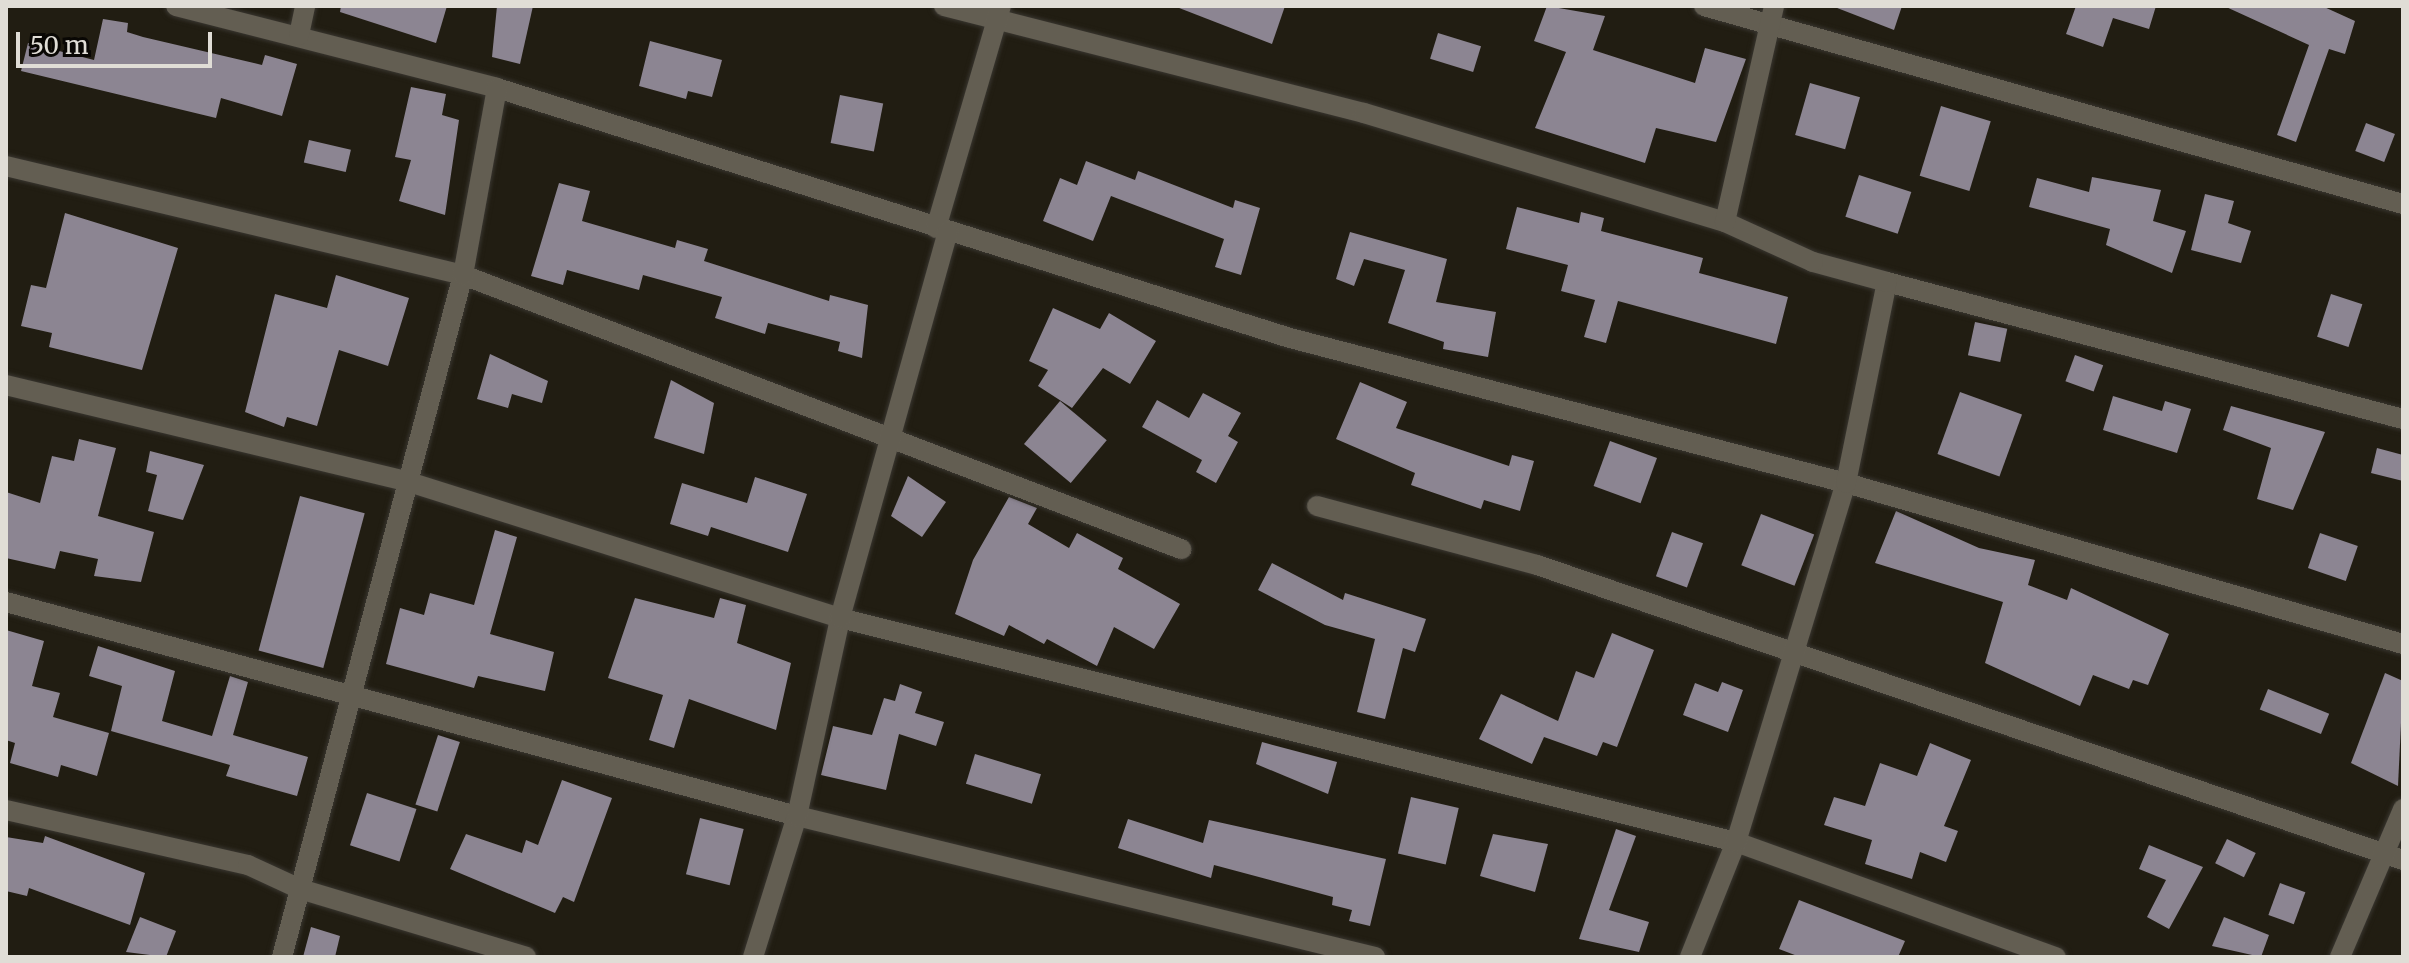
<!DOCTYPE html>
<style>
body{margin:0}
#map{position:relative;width:2409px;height:963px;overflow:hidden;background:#211d12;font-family:Merriweather,serif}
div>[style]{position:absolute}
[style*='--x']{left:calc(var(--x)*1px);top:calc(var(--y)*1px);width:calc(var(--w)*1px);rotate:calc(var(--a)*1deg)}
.building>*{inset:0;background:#8c8592;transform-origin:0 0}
.roads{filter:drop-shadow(0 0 2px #393630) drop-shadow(0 0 2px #393630)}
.minor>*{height:20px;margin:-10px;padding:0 10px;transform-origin:10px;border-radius:10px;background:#635e52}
span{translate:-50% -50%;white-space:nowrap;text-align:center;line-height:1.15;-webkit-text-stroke:8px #090704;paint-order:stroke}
.frame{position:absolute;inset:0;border:8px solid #e0ddd6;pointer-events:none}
.scale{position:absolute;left:16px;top:32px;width:196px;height:36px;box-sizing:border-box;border:4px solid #e0ddd6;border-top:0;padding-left:10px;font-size:24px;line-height:28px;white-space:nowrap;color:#e0ddd6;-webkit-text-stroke:6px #090704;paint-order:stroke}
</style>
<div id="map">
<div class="building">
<i style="clip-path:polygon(341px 6px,447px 6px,436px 43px,340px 12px)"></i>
<i style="clip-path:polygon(497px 6px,533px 6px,520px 64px,492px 57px)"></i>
<i style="clip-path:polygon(1174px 6px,1285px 6px,1272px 44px)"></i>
<i style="clip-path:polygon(1547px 6px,1605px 16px,1593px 50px,1695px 83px,1705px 48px,1746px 59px,1716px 142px,1656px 128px,1645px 163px,1535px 128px,1566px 52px,1534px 41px)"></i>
<i style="clip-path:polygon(1832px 6px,1902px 6px,1894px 30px)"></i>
<i style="clip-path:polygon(2076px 6px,2156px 6px,2149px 29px,2113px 18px,2103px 47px,2066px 34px)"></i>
<i style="clip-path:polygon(2224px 6px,2322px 6px,2355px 21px,2345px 54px,2329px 49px,2296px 142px,2277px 135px,2309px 45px)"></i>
<i style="clip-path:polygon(103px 19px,128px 23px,127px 32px,143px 37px,262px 65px,265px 55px,297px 64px,282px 116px,221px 98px,216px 118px,21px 71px,28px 43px,94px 60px)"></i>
<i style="left:1438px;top:33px;width:45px;height:27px;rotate:17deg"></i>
<i style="clip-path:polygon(650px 41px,722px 60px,712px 97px,688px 91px,686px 99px,639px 86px)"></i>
<i style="left:1810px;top:83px;width:52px;height:54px;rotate:16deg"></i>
<i style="clip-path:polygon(411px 87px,446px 94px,442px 115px,459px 120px,445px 215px,399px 201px,411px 160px,395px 157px)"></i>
<i style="left:840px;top:95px;width:44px;height:49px;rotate:11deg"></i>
<i style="left:1941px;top:106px;width:52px;height:73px;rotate:17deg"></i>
<i style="left:2366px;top:123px;width:31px;height:30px;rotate:21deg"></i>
<i style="left:309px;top:140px;width:43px;height:23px;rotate:13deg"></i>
<i style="clip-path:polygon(1086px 161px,1135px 180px,1138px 171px,1233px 208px,1235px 200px,1260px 208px,1241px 275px,1215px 267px,1224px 239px,1111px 196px,1093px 241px,1043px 221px,1060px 178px,1077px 185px)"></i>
<i style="left:1859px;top:175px;width:55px;height:44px;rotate:18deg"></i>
<i style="clip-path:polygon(2092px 177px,2161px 190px,2153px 221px,2186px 231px,2172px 273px,2106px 245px,2110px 229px,2029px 207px,2037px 178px,2089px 192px)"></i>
<i style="clip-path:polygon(559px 183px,590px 191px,582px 221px,675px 248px,677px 240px,708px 249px,704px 261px,829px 301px,830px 295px,868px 305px,862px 358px,838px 351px,840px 342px,768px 323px,765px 334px,715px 318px,722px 297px,643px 275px,639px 290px,567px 270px,563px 285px,531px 276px)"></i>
<i style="clip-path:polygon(2205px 194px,2234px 201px,2228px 223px,2251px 231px,2241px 263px,2191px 250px)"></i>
<i style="clip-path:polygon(1517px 207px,1579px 223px,1581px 212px,1604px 218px,1601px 231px,1703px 258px,1699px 273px,1788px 297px,1776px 344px,1618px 301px,1606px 343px,1584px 337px,1595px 300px,1561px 291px,1568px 265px,1506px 249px)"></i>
<i style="clip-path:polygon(65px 213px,178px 248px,142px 370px,49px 347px,52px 333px,21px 326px,31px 285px,46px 288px)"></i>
<i style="clip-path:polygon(1350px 232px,1447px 259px,1436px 302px,1496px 312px,1488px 357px,1443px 349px,1444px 342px,1388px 323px,1405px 270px,1364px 259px,1354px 286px,1336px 279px)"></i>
<i style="clip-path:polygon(336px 275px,409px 298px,388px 366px,339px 350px,317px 426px,287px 417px,284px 427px,245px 412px,275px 294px,327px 308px)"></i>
<i style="left:2331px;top:294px;width:33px;height:45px;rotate:18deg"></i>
<i style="clip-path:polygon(1053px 308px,1100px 329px,1109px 313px,1156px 341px,1130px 384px,1103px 368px,1072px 408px,1038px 386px,1048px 370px,1029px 361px)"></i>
<i style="left:1975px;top:322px;width:33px;height:34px;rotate:12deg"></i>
<i style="clip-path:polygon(490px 354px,548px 381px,542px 403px,512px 394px,508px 408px,477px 399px)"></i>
<i style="left:2075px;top:355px;width:30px;height:28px;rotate:20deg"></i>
<i style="clip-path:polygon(671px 380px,714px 403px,704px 454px,654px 438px)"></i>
<i style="clip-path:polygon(1360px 382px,1407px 402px,1396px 428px,1509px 466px,1512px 455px,1534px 461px,1520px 511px,1484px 500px,1481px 509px,1411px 485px,1415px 473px,1336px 439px)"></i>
<i style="left:1960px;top:392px;width:66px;height:66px;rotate:20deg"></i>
<i style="clip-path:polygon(1203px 393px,1241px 413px,1228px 436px,1238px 442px,1216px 483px,1196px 472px,1202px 460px,1142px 427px,1157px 400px,1189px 418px)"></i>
<i style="clip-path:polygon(2113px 396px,2162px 411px,2165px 401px,2191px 409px,2177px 453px,2103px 430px)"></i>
<i style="left:1060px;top:401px;width:61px;height:56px;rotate:40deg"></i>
<i style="clip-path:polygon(2231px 406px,2325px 432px,2293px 510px,2257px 499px,2271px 448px,2223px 430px)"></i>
<i style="clip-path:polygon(79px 439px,116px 448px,98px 516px,154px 532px,141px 582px,94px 576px,98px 559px,60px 551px,55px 569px,6px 558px,6px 492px,40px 503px,52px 456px,74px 461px)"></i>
<i style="left:1610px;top:441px;width:50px;height:48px;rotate:20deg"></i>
<i style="clip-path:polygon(2377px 448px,2403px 455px,2403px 481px,2371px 473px)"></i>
<i style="clip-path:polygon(150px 451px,204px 465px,183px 520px,148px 511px,157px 475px,146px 472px)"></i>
<i style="clip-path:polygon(908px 476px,946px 502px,922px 537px,891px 516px)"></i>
<i style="clip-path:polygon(755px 477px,807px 494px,788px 552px,711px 527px,708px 536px,670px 524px,682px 483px,747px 503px)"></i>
<i style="left:300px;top:496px;width:67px;height:160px;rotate:15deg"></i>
<i style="clip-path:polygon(1009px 497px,1037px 508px,1028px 524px,1069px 548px,1077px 533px,1123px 558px,1118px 569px,1180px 604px,1154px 649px,1114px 627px,1097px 666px,1047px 639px,1044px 644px,1009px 625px,1004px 636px,955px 614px,973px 560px)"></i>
<i style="clip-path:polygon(1896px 511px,1979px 548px,2035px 560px,2028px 585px,2067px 600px,2071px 588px,2169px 634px,2148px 685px,2133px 680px,2129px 689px,2093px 675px,2080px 706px,1985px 663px,2003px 602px,1875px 563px)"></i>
<i style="left:1761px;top:514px;width:57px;height:55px;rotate:21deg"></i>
<i style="clip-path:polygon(495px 530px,517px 537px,490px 634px,554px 652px,545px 691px,478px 676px,474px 688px,386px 664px,400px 608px,424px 615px,430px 593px,474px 605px)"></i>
<i style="left:1672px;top:532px;width:33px;height:47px;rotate:20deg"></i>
<i style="left:2320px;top:533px;width:40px;height:37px;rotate:19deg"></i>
<i style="clip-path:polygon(1272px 563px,1343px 600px,1345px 593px,1426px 619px,1415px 652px,1403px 648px,1385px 719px,1357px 712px,1375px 639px,1325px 625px,1258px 590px)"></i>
<i style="clip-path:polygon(635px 598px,714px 618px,720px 598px,746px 605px,737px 643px,791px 663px,776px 730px,689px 699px,674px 748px,649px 740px,663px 695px,608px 678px)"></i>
<i style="clip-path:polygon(6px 630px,44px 641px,32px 686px,60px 693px,53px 717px,109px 733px,97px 776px,61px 765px,58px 777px,10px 763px,15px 743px,6px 740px)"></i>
<i style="clip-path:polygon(1612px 633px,1654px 650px,1617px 747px,1603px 742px,1597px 756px,1544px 737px,1532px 764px,1479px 739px,1501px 694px,1558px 721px,1576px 671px,1594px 678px)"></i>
<i style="clip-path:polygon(98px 646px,175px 671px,162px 721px,212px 736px,230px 676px,248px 682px,233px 735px,308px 757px,297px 796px,226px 776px,230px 765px,111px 731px,122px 686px,89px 676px)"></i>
<i style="clip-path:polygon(2385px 673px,2403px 681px,2398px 786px,2351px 763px)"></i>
<i style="clip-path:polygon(1722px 682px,1743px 690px,1728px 732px,1683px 715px,1695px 683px,1718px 692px)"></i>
<i style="clip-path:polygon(900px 684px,922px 692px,915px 713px,944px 722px,936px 746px,899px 734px,886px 790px,821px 775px,833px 726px,872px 735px,884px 698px,895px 701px)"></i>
<i style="left:2268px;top:689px;width:66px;height:22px;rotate:22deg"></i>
<i style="left:438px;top:735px;width:23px;height:73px;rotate:18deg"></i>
<i style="clip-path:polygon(1262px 742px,1337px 762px,1328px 794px,1256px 764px)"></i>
<i style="clip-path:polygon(1930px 743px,1971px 760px,1944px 826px,1958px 831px,1946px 862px,1920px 852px,1912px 879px,1865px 864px,1872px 840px,1824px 825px,1834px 797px,1865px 806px,1880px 763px,1917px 776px)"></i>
<i style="left:975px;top:754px;width:69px;height:31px;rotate:17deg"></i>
<i style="clip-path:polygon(562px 780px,612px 798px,574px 902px,563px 897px,555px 913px,450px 869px,466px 834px,522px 853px,526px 840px,538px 845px)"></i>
<i style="left:367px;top:793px;width:52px;height:55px;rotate:18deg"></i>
<i style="left:1411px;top:797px;width:49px;height:58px;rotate:13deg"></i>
<i style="left:700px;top:818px;width:45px;height:58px;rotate:14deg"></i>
<i style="clip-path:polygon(1128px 819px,1203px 843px,1209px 820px,1386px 859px,1370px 926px,1349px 921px,1352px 910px,1332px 905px,1333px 897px,1214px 865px,1211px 878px,1118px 848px)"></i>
<i style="clip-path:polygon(1616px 829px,1636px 836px,1609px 910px,1649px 922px,1639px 952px,1579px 939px)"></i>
<i style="clip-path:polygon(1493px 834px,1548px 844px,1535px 892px,1480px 876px)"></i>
<i style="clip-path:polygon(45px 836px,145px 873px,130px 925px,29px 888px,27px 896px,6px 891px,6px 837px,43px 843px)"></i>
<i style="left:2227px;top:839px;width:32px;height:27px;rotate:26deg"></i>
<i style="clip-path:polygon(2149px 845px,2203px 867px,2169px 929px,2147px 917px,2166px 880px,2139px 869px)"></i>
<i style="left:2280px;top:883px;width:27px;height:34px;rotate:20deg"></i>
<i style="clip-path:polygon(1799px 900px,1905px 941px,1898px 957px,1800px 957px,1779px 949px)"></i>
<i style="clip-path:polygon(140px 917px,176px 931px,166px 957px,126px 952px)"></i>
<i style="clip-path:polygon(2224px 917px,2269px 935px,2261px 957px,2212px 946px)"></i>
<i style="clip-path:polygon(311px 927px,340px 936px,335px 957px,303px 957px)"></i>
</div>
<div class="roads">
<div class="minor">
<i style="--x:176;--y:6;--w:331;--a:14.3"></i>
<i style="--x:497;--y:88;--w:831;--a:17.5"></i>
<i style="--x:1290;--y:338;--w:575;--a:14.62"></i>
<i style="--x:1846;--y:483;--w:580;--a:16.12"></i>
<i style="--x:944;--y:6;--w:433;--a:14.3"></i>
<i style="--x:1364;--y:113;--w:377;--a:16.8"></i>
<i style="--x:1704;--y:6;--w:727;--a:15.82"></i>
<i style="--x:299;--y:35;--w:30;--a:-78"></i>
<i style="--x:6;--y:166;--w:470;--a:13.4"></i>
<i style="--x:463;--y:275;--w:769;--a:20.89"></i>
<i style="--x:936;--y:228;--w:231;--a:-73.7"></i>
<i style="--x:1887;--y:282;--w:534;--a:14.87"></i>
<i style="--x:6;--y:385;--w:415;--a:13.5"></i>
<i style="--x:409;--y:482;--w:452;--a:17.5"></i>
<i style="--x:840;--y:618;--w:924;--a:14.04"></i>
<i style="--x:1736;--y:842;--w:340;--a:19.8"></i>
<i style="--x:1317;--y:506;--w:228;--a:15"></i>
<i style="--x:1537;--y:565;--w:915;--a:18.81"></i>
<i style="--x:6;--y:602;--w:819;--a:15.14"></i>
<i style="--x:797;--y:816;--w:595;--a:13.71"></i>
<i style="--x:6;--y:810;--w:248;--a:12.8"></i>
<i style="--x:248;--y:865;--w:57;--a:24.8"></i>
<i style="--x:300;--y:889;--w:236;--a:16.7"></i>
<i style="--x:282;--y:957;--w:706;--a:-75.14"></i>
<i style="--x:463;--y:275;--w:190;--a:-79.7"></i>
<i style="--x:753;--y:957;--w:148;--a:-72.7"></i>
<i style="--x:797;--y:816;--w:203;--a:-77.7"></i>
<i style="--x:840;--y:618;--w:401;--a:-74.4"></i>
<i style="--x:1690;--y:957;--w:124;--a:-68.2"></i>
<i style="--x:1736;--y:842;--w:375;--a:-73"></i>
<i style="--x:1846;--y:483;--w:205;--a:-78.5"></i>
<i style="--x:1887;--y:282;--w:77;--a:-164.9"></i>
<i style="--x:1813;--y:262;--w:97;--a:-155.6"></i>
<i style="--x:1725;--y:222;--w:221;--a:-77.2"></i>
<i style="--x:2340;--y:957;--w:161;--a:-66.9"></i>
</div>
</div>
<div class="frame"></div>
<div class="scale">50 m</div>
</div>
